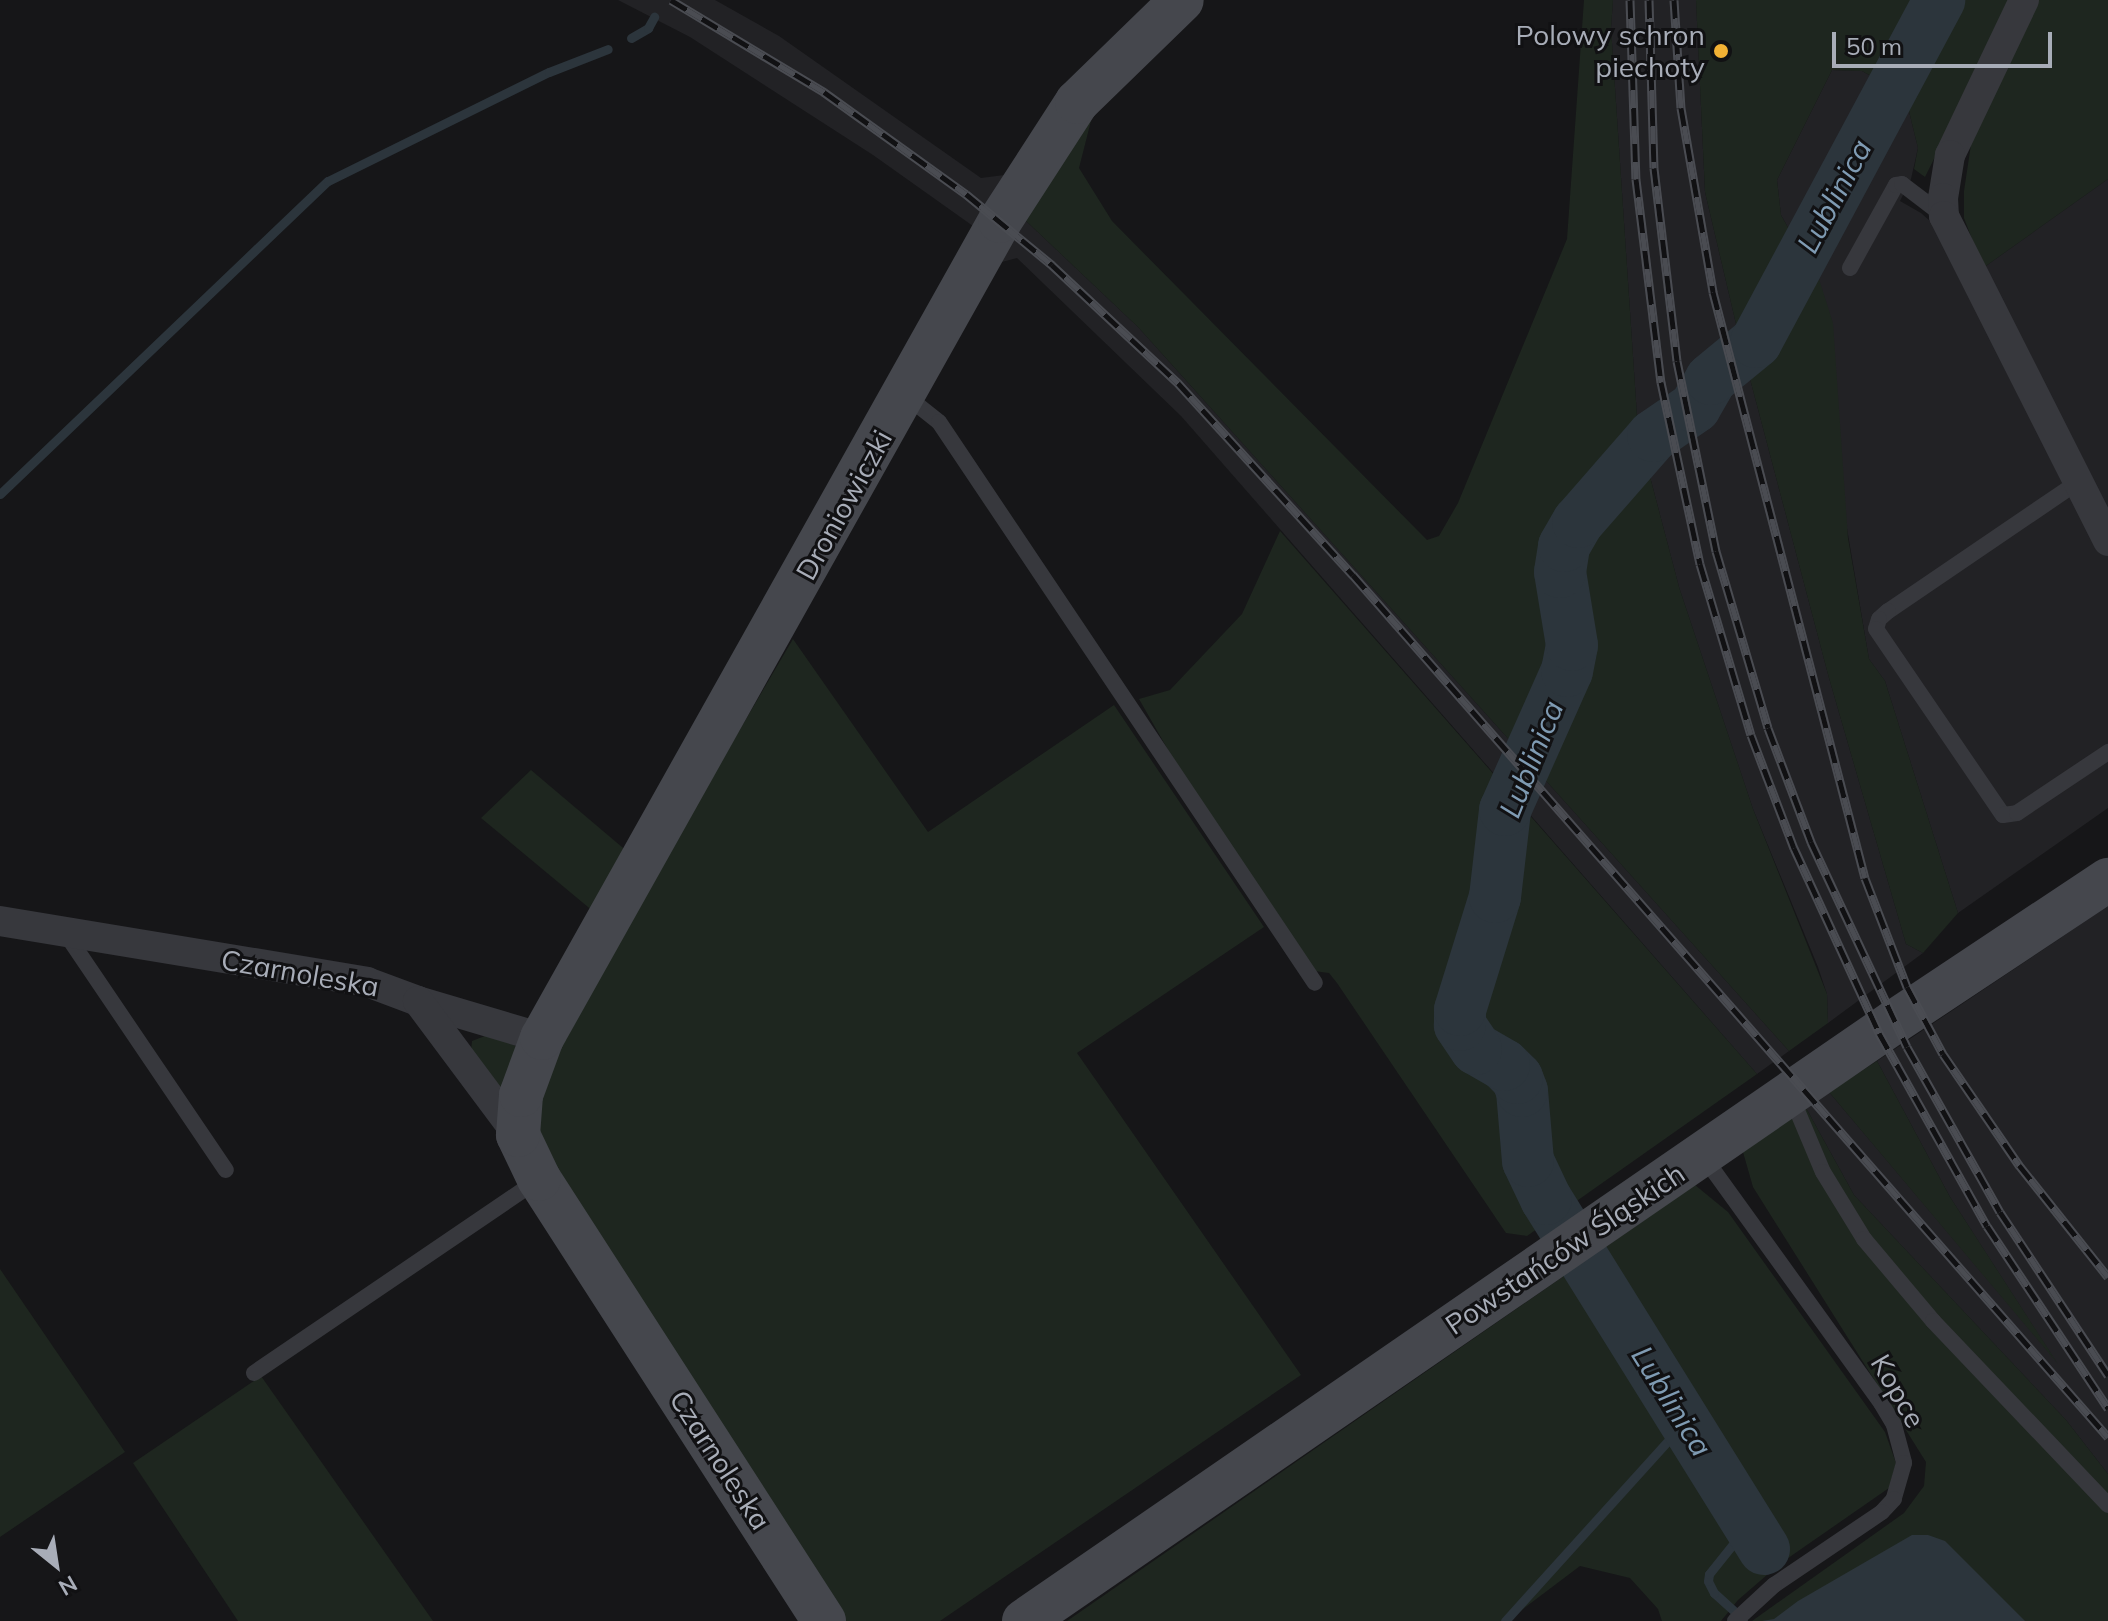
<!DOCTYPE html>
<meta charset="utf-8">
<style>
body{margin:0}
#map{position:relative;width:2108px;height:1621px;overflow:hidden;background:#161618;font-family:Mulish,sans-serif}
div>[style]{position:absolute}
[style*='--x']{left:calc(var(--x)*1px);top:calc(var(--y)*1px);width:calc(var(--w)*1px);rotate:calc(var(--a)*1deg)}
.built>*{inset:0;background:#222225}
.green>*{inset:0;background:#1e261f}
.water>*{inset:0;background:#2c353c}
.stream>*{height:9px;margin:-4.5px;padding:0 4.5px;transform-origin:4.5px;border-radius:4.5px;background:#2c353c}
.river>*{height:52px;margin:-26px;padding:0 26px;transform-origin:26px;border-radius:26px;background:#2c353c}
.lane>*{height:16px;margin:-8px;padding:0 8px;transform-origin:8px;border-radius:8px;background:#37383d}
.street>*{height:30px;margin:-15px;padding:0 15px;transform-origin:15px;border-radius:15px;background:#37383d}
.secondary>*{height:44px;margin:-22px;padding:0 22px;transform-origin:22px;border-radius:22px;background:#45474d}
.rail>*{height:9px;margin-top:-4.5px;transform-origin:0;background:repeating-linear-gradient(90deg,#111113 0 18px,#4a4c52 0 36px);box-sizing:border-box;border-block:2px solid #4a4c52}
.dots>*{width:22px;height:22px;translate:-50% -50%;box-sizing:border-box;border:4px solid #111113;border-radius:50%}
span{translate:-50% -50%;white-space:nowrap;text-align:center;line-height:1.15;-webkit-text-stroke:6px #111113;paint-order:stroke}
.poi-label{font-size:28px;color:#a8adb8}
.right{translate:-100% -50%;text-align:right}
.street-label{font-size:28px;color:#a8adb8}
.water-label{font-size:30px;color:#7f9bb3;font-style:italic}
.north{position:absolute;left:16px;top:1525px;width:80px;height:80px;-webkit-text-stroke:6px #111113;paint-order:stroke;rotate:150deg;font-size:22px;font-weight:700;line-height:32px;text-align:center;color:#a8adb8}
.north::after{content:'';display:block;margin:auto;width:28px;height:36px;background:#a8adb8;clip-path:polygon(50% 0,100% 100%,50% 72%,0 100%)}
.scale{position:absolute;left:1832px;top:32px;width:220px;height:36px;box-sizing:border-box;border:4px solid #a8adb8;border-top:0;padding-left:10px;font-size:24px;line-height:28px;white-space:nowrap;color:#a8adb8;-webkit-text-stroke:6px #111113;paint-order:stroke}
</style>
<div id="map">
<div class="built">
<i style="clip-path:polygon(618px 0,715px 0,779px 36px,981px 178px,1012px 174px,980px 231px,873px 155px,690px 37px)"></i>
<i style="clip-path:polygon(1613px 0,1696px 0,1705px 192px,1740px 341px,1829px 678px,1906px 944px,1923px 953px,1828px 1023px,1827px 994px,1818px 967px,1753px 809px,1679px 587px,1638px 431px,1611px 28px)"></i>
<i style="clip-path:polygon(1832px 70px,1862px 71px,1905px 95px,1918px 148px,1911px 179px,1900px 201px,1921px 213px,1983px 268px,2108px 179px,2108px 808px,1958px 913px,1885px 681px,1869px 659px,1800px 249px,1781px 215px,1777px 180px)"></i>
<i style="clip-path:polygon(1023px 218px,1138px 327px,1789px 1051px,1757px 1074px,1181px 416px,1017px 258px,998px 263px)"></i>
<i style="clip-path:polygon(2108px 906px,2108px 1474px,2066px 1420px,1854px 1195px,1806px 1108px,1829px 1092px,2053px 1357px,1950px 1197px,1877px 1061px)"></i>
</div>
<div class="green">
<i style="clip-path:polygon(1584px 0,1613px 0,1611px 28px,1638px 431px,1679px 587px,1753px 809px,1827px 994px,1828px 1023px,1789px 1051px,1138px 327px,1023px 218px,1094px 109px,1079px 168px,1112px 221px,1427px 540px,1439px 536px,1458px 503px,1567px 239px)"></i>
<i style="clip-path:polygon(1696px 0,2013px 0,1925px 177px,1914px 169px,1918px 148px,1905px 95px,1862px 71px,1832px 70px,1777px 180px,1781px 215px,1800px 249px,1812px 257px,1833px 323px,1848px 538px,1869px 659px,1885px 681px,1958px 913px,1923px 953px,1906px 944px,1829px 678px,1740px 341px,1705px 192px)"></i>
<i style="clip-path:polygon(2033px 0,2108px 0,2108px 179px,1983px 268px,1964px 218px,1964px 191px,1973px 131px)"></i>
<i style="clip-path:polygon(1280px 531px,1757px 1074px,1527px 1236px,1506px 1233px,1337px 983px,1329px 973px,1314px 971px,1175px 762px,1139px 699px,1170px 690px,1242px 614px)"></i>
<i style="clip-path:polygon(793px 639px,928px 832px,1114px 705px,1264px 927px,1077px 1053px,1301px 1375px,940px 1621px,838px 1621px,538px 1136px,537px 1101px,549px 1055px)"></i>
<i style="clip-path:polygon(531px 770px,629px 853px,594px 912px,481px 818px)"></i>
<i style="clip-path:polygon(490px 1034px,522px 1049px,498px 1092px,471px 1052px,472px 1041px)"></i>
<i style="clip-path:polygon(1877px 1061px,1950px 1197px,2058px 1364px,1829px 1092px)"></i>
<i style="clip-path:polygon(1806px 1108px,1854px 1195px,2066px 1420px,2108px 1474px,2108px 1621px,1752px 1621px,1904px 1513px,1924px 1486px,1926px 1462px,1753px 1187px,1743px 1152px)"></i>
<i style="clip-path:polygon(1695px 1185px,1728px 1212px,1885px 1432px,1896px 1463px,1889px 1488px,1781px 1563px,1738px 1600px,1721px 1621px,1662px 1621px,1658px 1609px,1630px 1578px,1580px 1566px,1507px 1621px,1067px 1621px)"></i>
<i style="clip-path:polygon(0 1269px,125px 1452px,0 1537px)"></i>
<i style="clip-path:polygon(261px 1376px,433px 1621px,238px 1621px,133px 1463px)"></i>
</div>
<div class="water">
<i style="clip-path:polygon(1912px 1535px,1928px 1535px,1945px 1541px,2025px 1621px,1762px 1621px,1774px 1619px,1798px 1601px)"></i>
</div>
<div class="stream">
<i style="--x:631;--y:38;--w:20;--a:-30"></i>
<i style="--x:648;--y:28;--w:13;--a:-61"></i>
<i style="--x:0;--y:494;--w:453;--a:-43.7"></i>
<i style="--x:328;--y:181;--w:246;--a:-26.3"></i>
<i style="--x:549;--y:72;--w:63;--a:-21.3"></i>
<i style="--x:1743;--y:1619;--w:39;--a:-138"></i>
<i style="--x:1714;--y:1593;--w:13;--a:-117"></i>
<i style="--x:1708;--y:1581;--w:7;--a:-82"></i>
<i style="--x:1709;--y:1574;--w:64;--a:-51.3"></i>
<i style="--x:1505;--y:1621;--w:267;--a:-47.9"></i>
</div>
<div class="river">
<i style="--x:1764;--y:1549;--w:412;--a:-121.9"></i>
<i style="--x:1546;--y:1199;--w:42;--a:-115.3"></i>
<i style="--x:1528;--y:1161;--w:70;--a:-94.9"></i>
<i style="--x:1522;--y:1091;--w:14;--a:-111"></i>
<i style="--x:1517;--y:1078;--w:18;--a:-135"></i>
<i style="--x:1504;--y:1065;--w:32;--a:-150"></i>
<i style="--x:1476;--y:1049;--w:29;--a:-124"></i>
<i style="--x:1460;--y:1025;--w:15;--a:-90"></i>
<i style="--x:1460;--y:1010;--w:118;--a:-72.8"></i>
<i style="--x:1495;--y:897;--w:88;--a:-83.4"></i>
<i style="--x:1505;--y:810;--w:152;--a:-66"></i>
<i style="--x:1567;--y:671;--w:26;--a:-79"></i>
<i style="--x:1572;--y:645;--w:74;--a:-99.3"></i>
<i style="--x:1560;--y:572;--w:26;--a:-81"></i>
<i style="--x:1564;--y:546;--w:28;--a:-60"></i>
<i style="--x:1578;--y:522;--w:114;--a:-48.9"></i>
<i style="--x:1653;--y:436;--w:51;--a:-34.6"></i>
<i style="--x:1695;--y:407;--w:32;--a:-60"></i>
<i style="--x:1711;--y:379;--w:58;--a:-39.4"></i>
<i style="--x:1756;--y:342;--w:388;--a:-61.8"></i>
</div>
<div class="lane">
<i style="--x:1850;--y:268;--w:95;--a:-61"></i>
<i style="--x:1896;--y:185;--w:6;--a:-9"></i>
<i style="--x:1902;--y:184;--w:53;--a:37.3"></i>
<i style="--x:905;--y:395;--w:43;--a:38.5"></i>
<i style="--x:939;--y:422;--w:675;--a:56.17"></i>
<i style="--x:2078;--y:482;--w:230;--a:145.8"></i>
<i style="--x:1888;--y:611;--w:12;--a:138"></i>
<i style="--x:1879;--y:619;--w:10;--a:107"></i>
<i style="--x:1876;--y:629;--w:225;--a:55.7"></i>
<i style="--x:2003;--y:815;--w:14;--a:-8"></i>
<i style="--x:2017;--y:813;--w:110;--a:-33.8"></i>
<i style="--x:66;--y:934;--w:285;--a:55.9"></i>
<i style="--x:1791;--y:1096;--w:82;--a:67.2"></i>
<i style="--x:1823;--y:1172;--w:79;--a:58.5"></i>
<i style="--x:1864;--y:1239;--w:107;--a:49.9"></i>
<i style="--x:1933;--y:1321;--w:254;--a:46.4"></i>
<i style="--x:1703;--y:1156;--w:304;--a:54.2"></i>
<i style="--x:1881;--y:1403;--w:26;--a:59"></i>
<i style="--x:1894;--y:1425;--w:39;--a:75"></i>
<i style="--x:1904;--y:1463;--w:37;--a:106"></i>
<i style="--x:1894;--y:1499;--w:18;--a:133"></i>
<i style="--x:1882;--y:1512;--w:130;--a:145.9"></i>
<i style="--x:1774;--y:1585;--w:53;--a:137.3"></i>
<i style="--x:254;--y:1373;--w:343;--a:-34.2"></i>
</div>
<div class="street">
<i style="--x:2024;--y:0;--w:172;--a:115.5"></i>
<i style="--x:1950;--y:155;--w:44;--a:99.2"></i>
<i style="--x:1943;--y:198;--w:18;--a:87"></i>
<i style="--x:1944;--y:216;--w:364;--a:63.2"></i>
<i style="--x:0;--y:921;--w:372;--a:9.4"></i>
<i style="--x:367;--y:982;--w:54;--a:20.4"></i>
<i style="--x:418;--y:1001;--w:129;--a:16.6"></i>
<i style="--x:418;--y:1001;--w:167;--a:53.3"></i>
</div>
<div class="secondary">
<i style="--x:824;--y:1621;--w:526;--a:-122.81"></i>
<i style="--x:539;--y:1179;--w:49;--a:-115.5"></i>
<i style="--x:518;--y:1135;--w:40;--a:-85.7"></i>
<i style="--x:521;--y:1095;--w:61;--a:-69.8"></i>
<i style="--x:542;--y:1038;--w:937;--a:-60.73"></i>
<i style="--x:1000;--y:221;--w:142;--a:-57.1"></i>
<i style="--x:1077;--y:102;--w:146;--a:-44.2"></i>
<i style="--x:1024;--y:1621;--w:1056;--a:-34.55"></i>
<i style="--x:1894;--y:1022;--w:257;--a:-33.6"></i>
</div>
<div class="rail">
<i style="--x:671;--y:0;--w:179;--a:31"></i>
<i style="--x:824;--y:92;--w:175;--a:35.7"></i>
<i style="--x:966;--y:194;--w:112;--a:39.5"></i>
<i style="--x:1052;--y:265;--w:173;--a:43.1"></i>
<i style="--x:1178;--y:383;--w:260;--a:47.7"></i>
<i style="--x:1353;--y:575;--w:1146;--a:48.79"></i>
<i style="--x:1630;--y:0;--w:179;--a:88.1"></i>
<i style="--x:1636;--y:179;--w:205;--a:83"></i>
<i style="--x:1661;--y:382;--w:186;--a:77.9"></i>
<i style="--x:1700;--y:564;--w:178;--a:73.4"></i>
<i style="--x:1751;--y:735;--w:121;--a:69.2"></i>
<i style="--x:1794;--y:848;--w:204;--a:65.3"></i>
<i style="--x:1879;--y:1033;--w:221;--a:60.8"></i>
<i style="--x:1987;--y:1226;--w:219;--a:56.4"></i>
<i style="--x:1649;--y:0;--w:168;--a:88.3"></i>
<i style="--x:1654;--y:168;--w:194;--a:83.2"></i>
<i style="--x:1677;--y:361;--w:194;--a:78.4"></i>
<i style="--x:1716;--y:551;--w:184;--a:73.6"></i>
<i style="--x:1768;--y:728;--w:122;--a:69.3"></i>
<i style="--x:1811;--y:842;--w:226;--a:64.9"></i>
<i style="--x:1907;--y:1047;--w:189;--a:60.6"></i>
<i style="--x:2000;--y:1212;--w:196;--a:56.5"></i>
<i style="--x:1674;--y:0;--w:108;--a:86.3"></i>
<i style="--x:1681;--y:108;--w:187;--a:80.1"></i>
<i style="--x:1713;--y:292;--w:605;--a:75.46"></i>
<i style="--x:1865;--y:878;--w:117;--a:68.9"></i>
<i style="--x:1907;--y:987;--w:76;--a:61.8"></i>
<i style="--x:1943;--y:1054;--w:135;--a:55.6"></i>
<i style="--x:2019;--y:1165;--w:143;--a:51.5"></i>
</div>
<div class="dots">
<i style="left:1721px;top:51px;background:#f2b134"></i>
</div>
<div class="poi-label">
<span class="right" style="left:1705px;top:51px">Polowy schron<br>piechoty</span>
</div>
<div class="street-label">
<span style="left:844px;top:505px;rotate:-61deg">Droniowiczki</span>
<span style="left:300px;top:973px;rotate:10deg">Czarnoleska</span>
<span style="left:1565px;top:1249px;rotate:-34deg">Powstańców Śląskich</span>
<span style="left:1898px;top:1391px;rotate:60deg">Kopce</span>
<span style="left:720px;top:1460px;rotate:57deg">Czarnoleska</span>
</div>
<div class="water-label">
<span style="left:1834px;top:196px;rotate:-62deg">Lublinica</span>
<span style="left:1531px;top:759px;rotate:-68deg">Lublinica</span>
<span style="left:1672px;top:1401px;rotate:58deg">Lublinica</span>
</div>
<div class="north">N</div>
<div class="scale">50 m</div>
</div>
